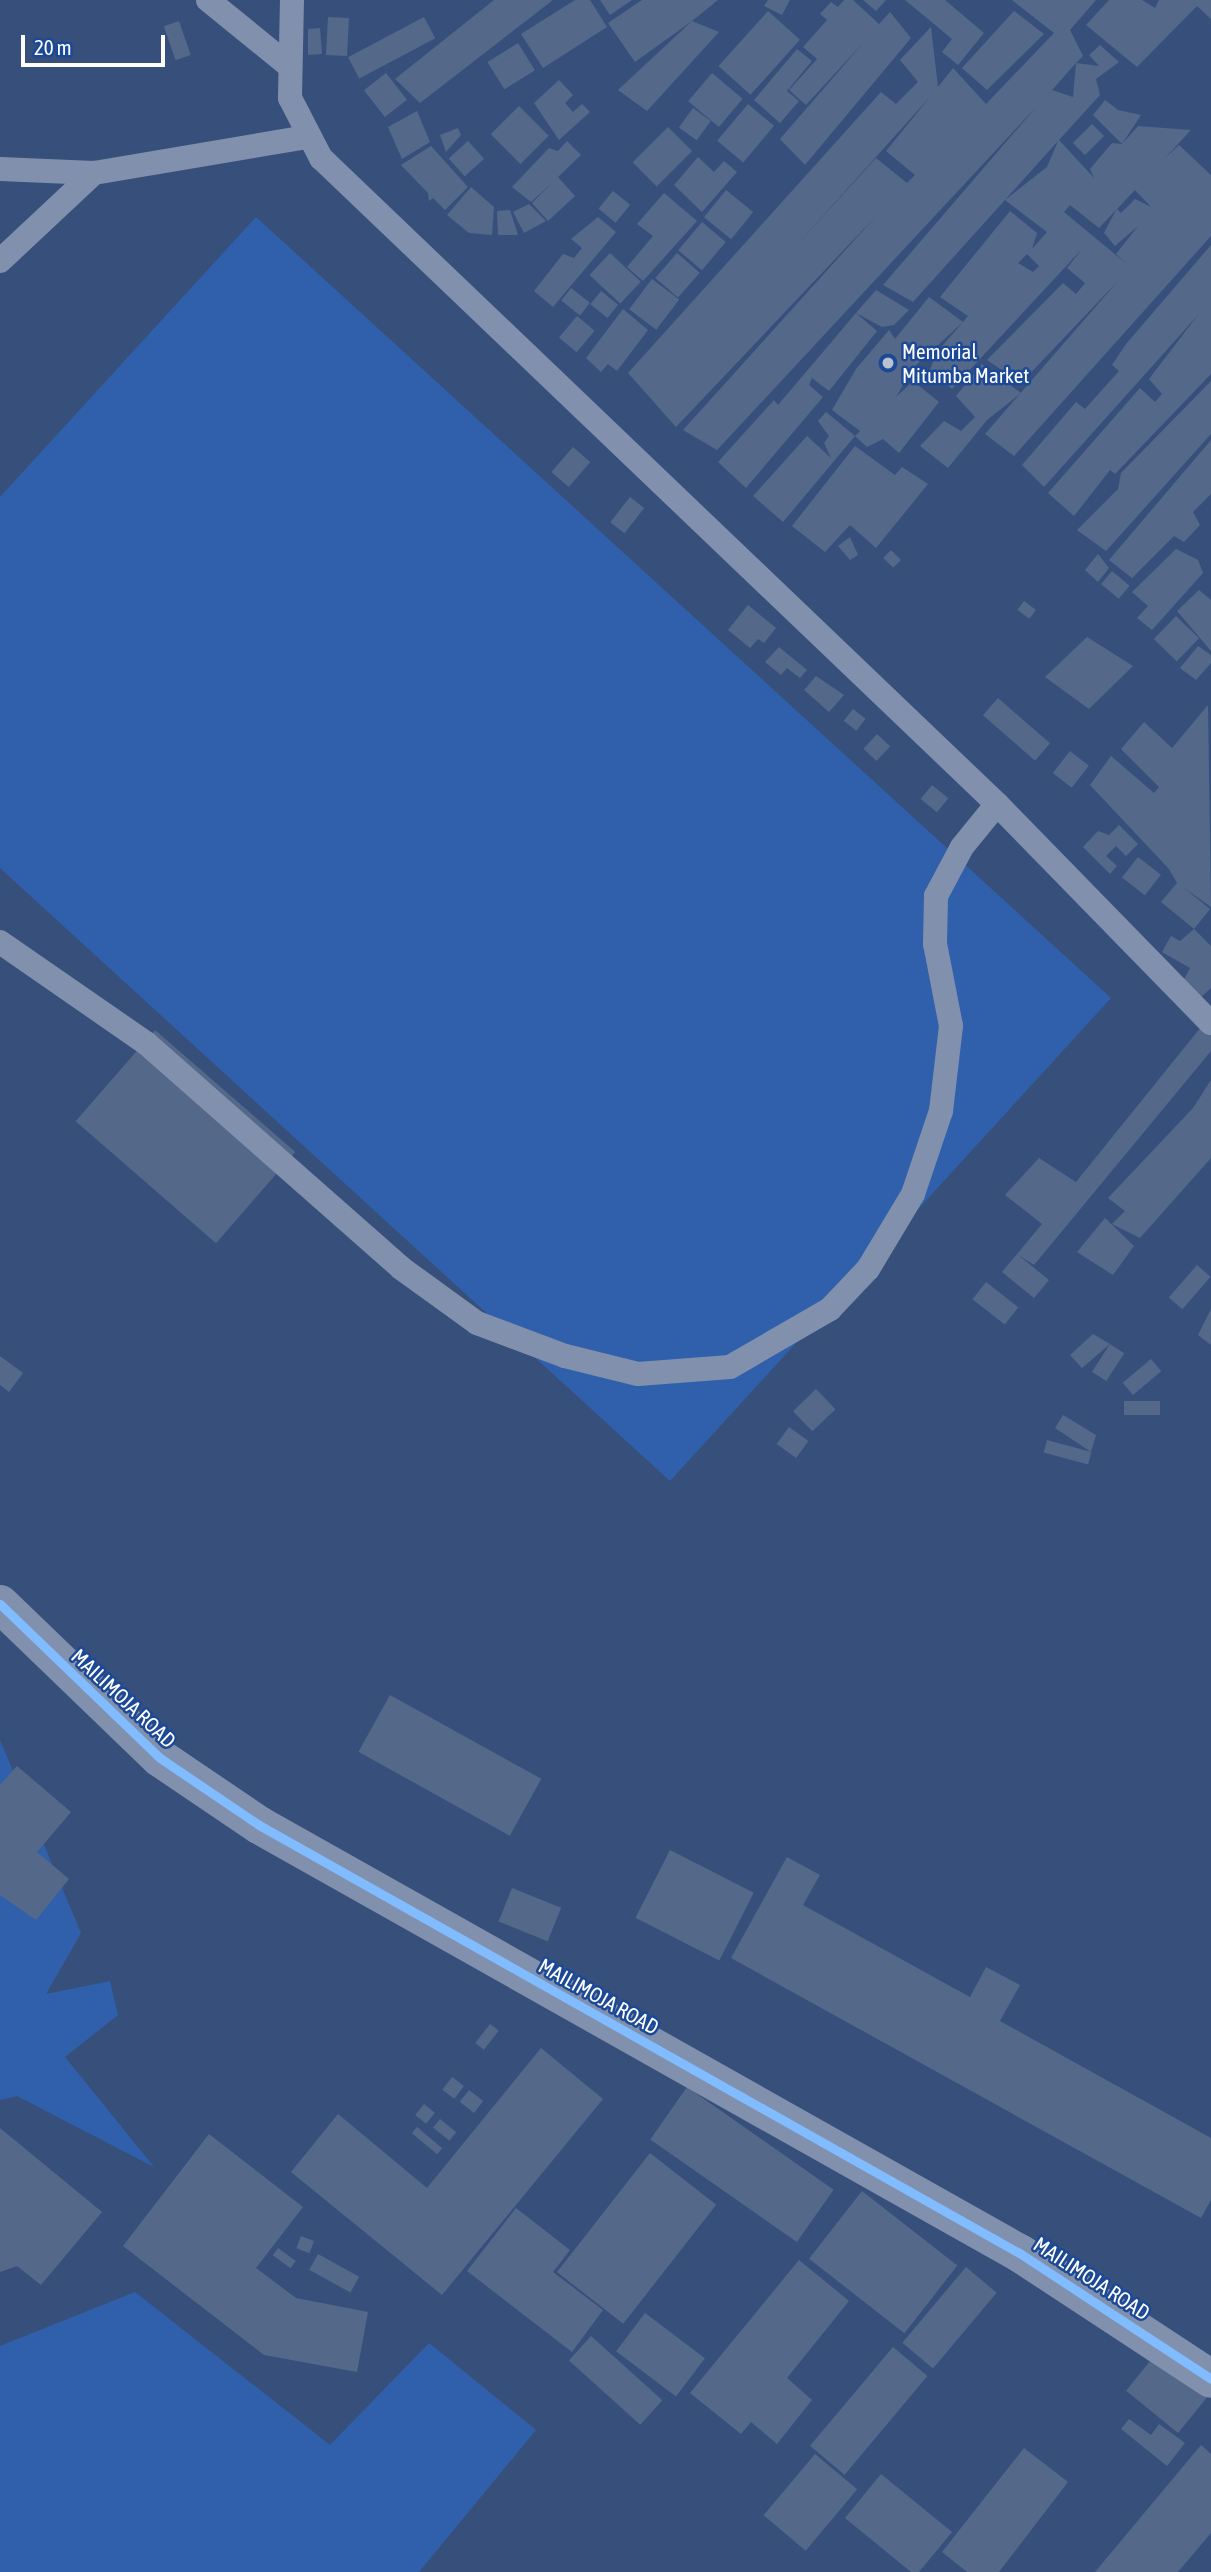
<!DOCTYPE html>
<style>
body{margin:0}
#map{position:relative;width:1211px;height:2572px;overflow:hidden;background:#37507b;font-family:"Asap Condensed",sans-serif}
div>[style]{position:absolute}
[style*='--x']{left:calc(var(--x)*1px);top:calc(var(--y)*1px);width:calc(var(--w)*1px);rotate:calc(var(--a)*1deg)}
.green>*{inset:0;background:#3060ac}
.building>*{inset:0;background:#54688a;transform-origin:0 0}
.service>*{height:24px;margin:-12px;padding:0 12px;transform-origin:12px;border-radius:12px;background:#8191ad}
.minor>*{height:38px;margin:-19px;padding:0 19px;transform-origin:19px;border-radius:19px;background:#8191ad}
.cycleway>*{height:9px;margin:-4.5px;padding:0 4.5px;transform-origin:4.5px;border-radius:4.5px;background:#80bcff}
.dots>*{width:19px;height:19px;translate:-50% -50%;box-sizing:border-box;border:4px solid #1b4997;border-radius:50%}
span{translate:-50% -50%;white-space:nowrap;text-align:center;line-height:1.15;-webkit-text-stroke:5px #1b4997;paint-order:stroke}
.poi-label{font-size:21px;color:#fff}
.left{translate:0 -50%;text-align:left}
.street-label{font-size:21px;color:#fff}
.scale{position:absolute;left:21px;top:35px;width:144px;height:32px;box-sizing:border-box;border:4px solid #fff;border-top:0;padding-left:9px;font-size:21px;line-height:24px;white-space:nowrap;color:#fff;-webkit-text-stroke:5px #1b4997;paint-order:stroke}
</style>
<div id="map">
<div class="green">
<i style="clip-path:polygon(256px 217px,1111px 998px,670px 1481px,0 868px,0 497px)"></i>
<i style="clip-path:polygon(0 1740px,81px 1933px,46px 1994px,110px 1981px,118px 2015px,65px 2057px,154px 2167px,17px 2096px,0 2100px)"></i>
<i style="clip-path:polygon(135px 2292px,330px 2445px,429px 2343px,536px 2430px,419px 2572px,0 2572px,0 2346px)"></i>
</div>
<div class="building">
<i style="clip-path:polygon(494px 0,553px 0,420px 103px,395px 79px)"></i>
<i style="clip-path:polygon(575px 0,590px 0,607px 27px,543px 68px,521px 34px)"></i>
<i style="clip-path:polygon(600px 0,632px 0,610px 15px)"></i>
<i style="clip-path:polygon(642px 0,718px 0,692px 21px,719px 32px,647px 111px,618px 90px,692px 21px,635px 62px,608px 23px)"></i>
<i style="clip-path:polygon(768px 0,790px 0,782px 15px,764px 6px)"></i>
<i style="clip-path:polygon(844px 0,853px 0,879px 24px,890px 12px,911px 38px,805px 165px,780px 139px,864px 42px,806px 105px,789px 90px,817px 59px,803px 47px,827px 20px,820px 14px,831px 2px,838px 7px)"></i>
<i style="clip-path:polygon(863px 0,886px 0,876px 11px)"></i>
<i style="clip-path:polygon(905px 0,945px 0,984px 33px,958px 65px,942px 52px,952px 39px)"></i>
<i style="clip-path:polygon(evenodd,1012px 0,1096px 0,1070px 30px,1083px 56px,1076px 63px,1099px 66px,1089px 55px,1100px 45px,1119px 62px,1096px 79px,1100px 95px,1059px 140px,1094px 178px,1090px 169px,1112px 143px,1122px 144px,1138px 126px,1191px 130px,1165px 158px,1179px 145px,1211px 175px,1211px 236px,1014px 456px,985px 434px,1118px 281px,1021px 383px,987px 360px,1063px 283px,1076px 294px,1085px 283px,1067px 268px,1082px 249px,952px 389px,930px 370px,936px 353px,963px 322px,913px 368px,896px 397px,913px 381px,939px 402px,899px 453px,883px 439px,867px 447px,855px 436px,860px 431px,832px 410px,856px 369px,889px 330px,895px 339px,929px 297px,963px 322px,968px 316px,940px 297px,1010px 211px,1037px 233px,1032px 249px,1047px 232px,1005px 200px,1047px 167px,1058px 141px,913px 302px,883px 285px,1037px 106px,717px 450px,683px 430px,877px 215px,676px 427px,628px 373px,881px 92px,896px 104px,918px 82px,900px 60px,931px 27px,938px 87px,953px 68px,986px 104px,1054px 33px,1012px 0,1076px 63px,1073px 97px,1052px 90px,1076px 63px,1012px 0,930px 97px,886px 151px,915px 175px,907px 183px,876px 158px,785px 258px,930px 97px,1012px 0,1135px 190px,1151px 207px,1135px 199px,1121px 213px,1117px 209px,1135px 190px,1012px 0,1070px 205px,1099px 228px,1116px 210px,1104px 233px,1115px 246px,1138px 226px,1116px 254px,1128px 265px,1064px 212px,1070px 205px,1012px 0,1027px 254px,1039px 266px,1033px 272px,1018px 263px,1027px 254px)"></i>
<i style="clip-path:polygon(1109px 0,1142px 0,1155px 8px,1159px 0,1211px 0,1211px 19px,1197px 6px,1137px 67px,1086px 25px)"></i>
<i style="left:768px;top:11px;width:43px;height:74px;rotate:42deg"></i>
<i style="clip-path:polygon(1014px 11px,1044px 34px,987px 90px,962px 68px)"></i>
<i style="left:328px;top:17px;width:21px;height:38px;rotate:3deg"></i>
<i style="left:424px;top:17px;width:24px;height:86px;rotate:62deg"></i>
<i style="left:179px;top:21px;width:36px;height:16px;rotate:71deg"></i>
<i style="clip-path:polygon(320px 28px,322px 54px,308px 55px,308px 29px)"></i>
<i style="left:518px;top:43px;width:32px;height:36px;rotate:58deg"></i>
<i style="clip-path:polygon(797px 49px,812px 61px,787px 91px,799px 101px,780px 123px,754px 100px)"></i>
<i style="left:386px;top:73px;width:34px;height:28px;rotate:52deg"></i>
<i style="left:712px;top:73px;width:40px;height:37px;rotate:40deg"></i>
<i style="clip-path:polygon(559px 80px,573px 95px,565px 103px,573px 112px,582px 104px,590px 112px,559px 140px,534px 103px)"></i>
<i style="clip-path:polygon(1105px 100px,1118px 110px,1141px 115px,1122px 144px,1093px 115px)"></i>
<i style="left:748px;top:104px;width:34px;height:48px;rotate:40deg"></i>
<i style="left:519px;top:106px;width:42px;height:40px;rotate:45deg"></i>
<i style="left:693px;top:108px;width:22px;height:24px;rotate:36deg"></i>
<i style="clip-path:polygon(417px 111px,430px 142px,402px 159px,388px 127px)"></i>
<i style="left:1092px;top:124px;width:17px;height:27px;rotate:45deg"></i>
<i style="left:668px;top:127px;width:34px;height:50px;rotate:45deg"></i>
<i style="clip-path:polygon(458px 128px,461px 135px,446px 152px,440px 135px)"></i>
<i style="left:468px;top:141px;width:24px;height:26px;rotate:48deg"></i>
<i style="clip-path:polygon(567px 141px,581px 155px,558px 177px,575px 196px,548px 221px,532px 203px,551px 184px,531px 202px,512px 187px,549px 148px,558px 151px)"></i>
<i style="clip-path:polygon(431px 146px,468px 187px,445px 210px,433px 198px,429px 201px,428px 193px,401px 165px)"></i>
<i style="clip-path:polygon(698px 157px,714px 172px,724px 161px,737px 172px,702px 212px,674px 185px)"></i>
<i style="clip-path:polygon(471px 187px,494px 207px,492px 235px,469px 233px,447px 215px)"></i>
<i style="left:726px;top:190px;width:35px;height:35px;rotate:39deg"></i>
<i style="left:613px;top:191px;width:22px;height:23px;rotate:39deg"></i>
<i style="clip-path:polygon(664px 193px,697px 221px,643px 281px,627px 267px,653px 236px,637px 224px)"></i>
<i style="clip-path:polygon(529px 204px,546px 221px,524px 233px,513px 212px)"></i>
<i style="clip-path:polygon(510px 210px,518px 235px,498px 235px,497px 211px)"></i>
<i style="clip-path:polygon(598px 217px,616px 232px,553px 307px,534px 291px,563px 254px,574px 258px,582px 248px,571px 239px)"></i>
<i style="left:702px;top:222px;width:31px;height:37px;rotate:40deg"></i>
<i style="clip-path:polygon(1211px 245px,1211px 374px,1115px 474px,1110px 470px,1074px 516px,1048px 493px,1140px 388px,1155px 402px,1162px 394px,1149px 379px,1198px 315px,1044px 487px,1022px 465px,1076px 402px,1085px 409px,1119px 371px,1112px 365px,1126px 344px)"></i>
<i style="left:610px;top:253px;width:42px;height:30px;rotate:43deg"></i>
<i style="left:677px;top:253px;width:30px;height:33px;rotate:41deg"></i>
<i style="left:652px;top:279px;width:34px;height:38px;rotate:37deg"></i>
<i style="left:571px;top:288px;width:24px;height:16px;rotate:38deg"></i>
<i style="clip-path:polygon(876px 290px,909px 310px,894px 325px,882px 327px,856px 313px)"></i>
<i style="left:601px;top:291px;width:22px;height:17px;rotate:39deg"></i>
<i style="clip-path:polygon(623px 309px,648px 330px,617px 371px,608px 364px,601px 372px,586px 358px)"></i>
<i style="clip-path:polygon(856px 313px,877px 331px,829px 391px,812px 378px,809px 385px,823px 397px,746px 488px,718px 462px,774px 400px,778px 405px)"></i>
<i style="left:577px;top:316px;width:23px;height:28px;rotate:40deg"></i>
<i style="clip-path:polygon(982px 364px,1021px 393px,987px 420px,948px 468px,920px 446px,944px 421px,961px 431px,975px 417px,956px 396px)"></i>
<i style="clip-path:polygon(1211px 381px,1211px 434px,1106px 551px,1077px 530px,1118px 489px,1121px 473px)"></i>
<i style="clip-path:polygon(826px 412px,855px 436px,783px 522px,753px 496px,807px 436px,831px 458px,824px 443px,829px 436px,818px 421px)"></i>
<i style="clip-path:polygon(1211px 440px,1211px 494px,1193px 512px,1200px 525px,1184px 542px,1174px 536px,1132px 578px,1109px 560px)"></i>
<i style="clip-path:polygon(855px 446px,895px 475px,902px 467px,928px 484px,876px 548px,850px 525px,825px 552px,792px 526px)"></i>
<i style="left:573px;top:447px;width:23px;height:33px;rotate:41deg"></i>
<i style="left:630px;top:497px;width:18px;height:32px;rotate:38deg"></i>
<i style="clip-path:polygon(850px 537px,858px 555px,850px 560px,838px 546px)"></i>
<i style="clip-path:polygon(1176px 549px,1198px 560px,1203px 573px,1152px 630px,1137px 618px,1148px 606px,1132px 592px)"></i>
<i style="left:891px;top:550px;width:14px;height:11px;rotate:45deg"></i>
<i style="clip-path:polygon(1098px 554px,1109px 568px,1098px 582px,1085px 570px)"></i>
<i style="left:1112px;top:571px;width:23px;height:17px;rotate:40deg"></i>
<i style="clip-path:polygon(1199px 590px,1211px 600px,1211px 651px,1177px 611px)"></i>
<i style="left:1024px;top:601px;width:15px;height:11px;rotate:37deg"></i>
<i style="clip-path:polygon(748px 605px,776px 628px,764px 643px,758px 639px,750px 648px,728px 630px)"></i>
<i style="left:1176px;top:616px;width:32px;height:32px;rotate:44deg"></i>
<i style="clip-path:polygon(1087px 637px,1133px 666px,1089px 709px,1045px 677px)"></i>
<i style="clip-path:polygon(1198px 646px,1211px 655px,1211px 663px,1196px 680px,1180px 668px)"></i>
<i style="clip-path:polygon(779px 647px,807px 670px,800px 678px,787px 668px,781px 675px,765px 662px)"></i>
<i style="clip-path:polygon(816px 676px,844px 695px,829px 712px,804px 690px)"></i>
<i style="left:998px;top:698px;width:69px;height:23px;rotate:41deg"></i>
<i style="clip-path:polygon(1208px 705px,1211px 907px,1183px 887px,1210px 909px,1194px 929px,1161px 902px,1177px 883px,1169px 869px,1090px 785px,1111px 756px,1154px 793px,1159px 787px,1121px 749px,1144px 722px,1172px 748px)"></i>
<i style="left:853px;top:709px;width:16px;height:15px;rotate:38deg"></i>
<i style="left:877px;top:734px;width:18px;height:20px;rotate:43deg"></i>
<i style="left:1070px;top:751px;width:24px;height:28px;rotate:38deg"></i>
<i style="left:932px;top:785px;width:21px;height:18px;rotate:39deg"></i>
<i style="clip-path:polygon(1119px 825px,1138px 844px,1126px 856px,1116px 846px,1106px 856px,1117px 866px,1110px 874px,1083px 847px,1098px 831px,1109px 835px)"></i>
<i style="left:1138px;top:857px;width:29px;height:26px;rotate:38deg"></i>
<i style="clip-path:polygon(1194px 929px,1211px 946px,1211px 988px,1198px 1000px,1179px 989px,1190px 968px,1162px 952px,1171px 936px,1180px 941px)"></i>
<i style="clip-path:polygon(1201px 1027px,1211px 1031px,1211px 1051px,1034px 1265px,1017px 1254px,1049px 1280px,1034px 1298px,1002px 1272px,1042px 1224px,1005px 1195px,1039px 1158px,1076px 1182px)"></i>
<i style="left:155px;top:1030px;width:186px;height:121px;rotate:41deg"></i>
<i style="clip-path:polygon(1211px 1080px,1211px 1158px,1140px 1238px,1112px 1224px,1125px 1211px,1108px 1198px,1193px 1108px)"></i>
<i style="clip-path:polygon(1105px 1218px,1134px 1246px,1113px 1275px,1077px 1252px)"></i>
<i style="left:1197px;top:1265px;width:18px;height:43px;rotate:41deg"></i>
<i style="left:986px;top:1282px;width:41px;height:22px;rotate:38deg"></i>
<i style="clip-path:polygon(1211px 1309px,1211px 1345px,1198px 1335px)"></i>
<i style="clip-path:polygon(1093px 1334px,1110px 1344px,1082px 1368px,1070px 1355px)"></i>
<i style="left:1110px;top:1344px;width:17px;height:33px;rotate:33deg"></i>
<i style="clip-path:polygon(0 1356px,23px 1373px,9px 1392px,0 1385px)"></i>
<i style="left:1151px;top:1359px;width:16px;height:37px;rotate:50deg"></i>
<i style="left:816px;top:1389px;width:28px;height:32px;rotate:46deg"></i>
<i style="left:1124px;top:1401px;width:36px;height:14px"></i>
<i style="clip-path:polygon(1063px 1415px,1096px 1435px,1091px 1452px,1055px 1428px)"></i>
<i style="left:789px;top:1427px;width:24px;height:21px;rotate:36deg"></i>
<i style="left:1047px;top:1440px;width:46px;height:13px;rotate:15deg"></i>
<i style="left:390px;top:1695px;width:173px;height:65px;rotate:29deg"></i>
<i style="clip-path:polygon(17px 1766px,71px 1812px,37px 1852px,69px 1879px,36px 1920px,0 1895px,0 1785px)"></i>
<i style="left:670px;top:1850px;width:94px;height:76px;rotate:27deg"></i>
<i style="clip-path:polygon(787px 1857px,820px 1875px,803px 1905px,970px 1997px,986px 1967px,1020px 1985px,1000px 2021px,1211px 2138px,1211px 2200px,1201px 2218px,731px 1958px)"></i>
<i style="left:512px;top:1888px;width:53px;height:36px;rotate:22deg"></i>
<i style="left:490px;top:2024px;width:11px;height:24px;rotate:38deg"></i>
<i style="clip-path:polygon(541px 2048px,603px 2099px,442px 2295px,291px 2172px,338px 2114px,427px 2188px)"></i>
<i style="left:452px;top:2077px;width:15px;height:16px;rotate:37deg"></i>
<i style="left:687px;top:2087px;width:179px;height:64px;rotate:35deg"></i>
<i style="left:469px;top:2090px;width:18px;height:15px;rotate:38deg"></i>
<i style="left:424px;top:2104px;width:14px;height:14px;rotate:39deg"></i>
<i style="left:440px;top:2119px;width:21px;height:11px;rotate:39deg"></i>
<i style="left:417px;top:2127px;width:33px;height:8px;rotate:40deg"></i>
<i style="clip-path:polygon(0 2128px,102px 2212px,41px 2285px,17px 2266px,0 2272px)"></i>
<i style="clip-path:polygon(209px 2134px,303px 2207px,256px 2268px,296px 2298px,368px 2312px,357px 2372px,264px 2355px,123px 2246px)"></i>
<i style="left:650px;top:2153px;width:84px;height:151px;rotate:38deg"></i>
<i style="left:862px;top:2191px;width:121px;height:86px;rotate:38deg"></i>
<i style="clip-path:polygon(516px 2208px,570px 2250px,553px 2272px,603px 2310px,572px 2352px,467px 2271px)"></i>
<i style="left:301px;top:2236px;width:14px;height:13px;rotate:21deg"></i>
<i style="left:278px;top:2248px;width:22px;height:9px;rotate:36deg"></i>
<i style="left:318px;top:2254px;width:47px;height:18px;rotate:29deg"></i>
<i style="clip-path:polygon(799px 2260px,849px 2301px,787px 2378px,812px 2400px,777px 2444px,751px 2422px,741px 2434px,690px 2393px)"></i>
<i style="left:966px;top:2267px;width:40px;height:99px;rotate:40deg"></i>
<i style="left:645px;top:2313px;width:75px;height:48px;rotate:37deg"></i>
<i style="left:591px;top:2336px;width:96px;height:33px;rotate:42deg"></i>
<i style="left:893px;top:2347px;width:45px;height:129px;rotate:40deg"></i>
<i style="left:1155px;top:2355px;width:67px;height:46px;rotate:39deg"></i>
<i style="clip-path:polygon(1129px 2419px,1151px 2435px,1159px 2424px,1185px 2443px,1167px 2466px,1121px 2429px)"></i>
<i style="clip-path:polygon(1201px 2445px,1211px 2454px,1211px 2533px,1178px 2572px,1095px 2572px)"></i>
<i style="clip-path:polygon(1024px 2448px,1068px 2482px,999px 2572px,967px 2572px,942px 2552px)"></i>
<i style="left:815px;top:2454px;width:55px;height:80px;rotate:40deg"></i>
<i style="clip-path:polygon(881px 2474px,952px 2532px,919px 2572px,911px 2572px,845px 2518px)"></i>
</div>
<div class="service">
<i style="--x:208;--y:0;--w:103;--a:39.1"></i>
<i style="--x:292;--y:0;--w:98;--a:91.2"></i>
<i style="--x:290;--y:98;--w:68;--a:62.7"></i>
<i style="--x:321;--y:158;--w:935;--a:43.7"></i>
<i style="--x:997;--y:804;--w:306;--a:45.7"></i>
<i style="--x:0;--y:169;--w:94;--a:2.4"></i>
<i style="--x:94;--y:173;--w:215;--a:-9.6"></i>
<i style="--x:0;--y:261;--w:129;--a:-43.1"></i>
<i style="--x:0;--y:942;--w:178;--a:34.7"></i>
<i style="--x:146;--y:1043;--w:340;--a:41.4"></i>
<i style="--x:401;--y:1268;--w:94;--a:35.9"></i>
<i style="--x:477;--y:1323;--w:94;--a:20.6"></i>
<i style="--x:565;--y:1356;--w:75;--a:13.9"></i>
<i style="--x:638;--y:1374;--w:92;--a:-4.4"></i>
<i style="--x:730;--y:1367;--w:116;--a:-30.1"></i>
<i style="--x:830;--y:1309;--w:55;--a:-46.5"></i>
<i style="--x:868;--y:1269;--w:87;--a:-59"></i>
<i style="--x:913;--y:1194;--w:88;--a:-71.4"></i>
<i style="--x:941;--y:1111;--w:86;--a:-83.3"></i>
<i style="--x:951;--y:1026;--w:84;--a:-101"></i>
<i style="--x:935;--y:944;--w:48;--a:-88.8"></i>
<i style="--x:936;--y:896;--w:55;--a:-62"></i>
<i style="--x:962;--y:847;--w:55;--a:-50.9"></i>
</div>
<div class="minor">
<i style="--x:0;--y:1604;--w:222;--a:43.9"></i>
<i style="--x:160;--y:1758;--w:120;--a:34.1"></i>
<i style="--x:259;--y:1825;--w:874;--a:29.38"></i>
<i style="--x:1021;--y:2254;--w:227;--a:33.3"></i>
</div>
<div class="cycleway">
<i style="--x:0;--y:1604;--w:222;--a:43.9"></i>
<i style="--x:160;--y:1758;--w:120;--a:34.1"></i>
<i style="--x:259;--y:1825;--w:874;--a:29.38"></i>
<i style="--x:1021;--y:2254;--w:227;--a:33.3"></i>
</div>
<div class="dots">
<i style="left:888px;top:363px;background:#b9c2d1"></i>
</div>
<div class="poi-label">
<span class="left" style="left:902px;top:363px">Memorial<br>Mitumba Market</span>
</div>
<div class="street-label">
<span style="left:124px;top:1698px;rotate:43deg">MAILIMOJA ROAD</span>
<span style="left:599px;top:1996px;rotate:29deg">MAILIMOJA ROAD</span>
<span style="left:1092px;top:2278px;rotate:33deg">MAILIMOJA ROAD</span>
</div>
<div class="scale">20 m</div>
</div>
